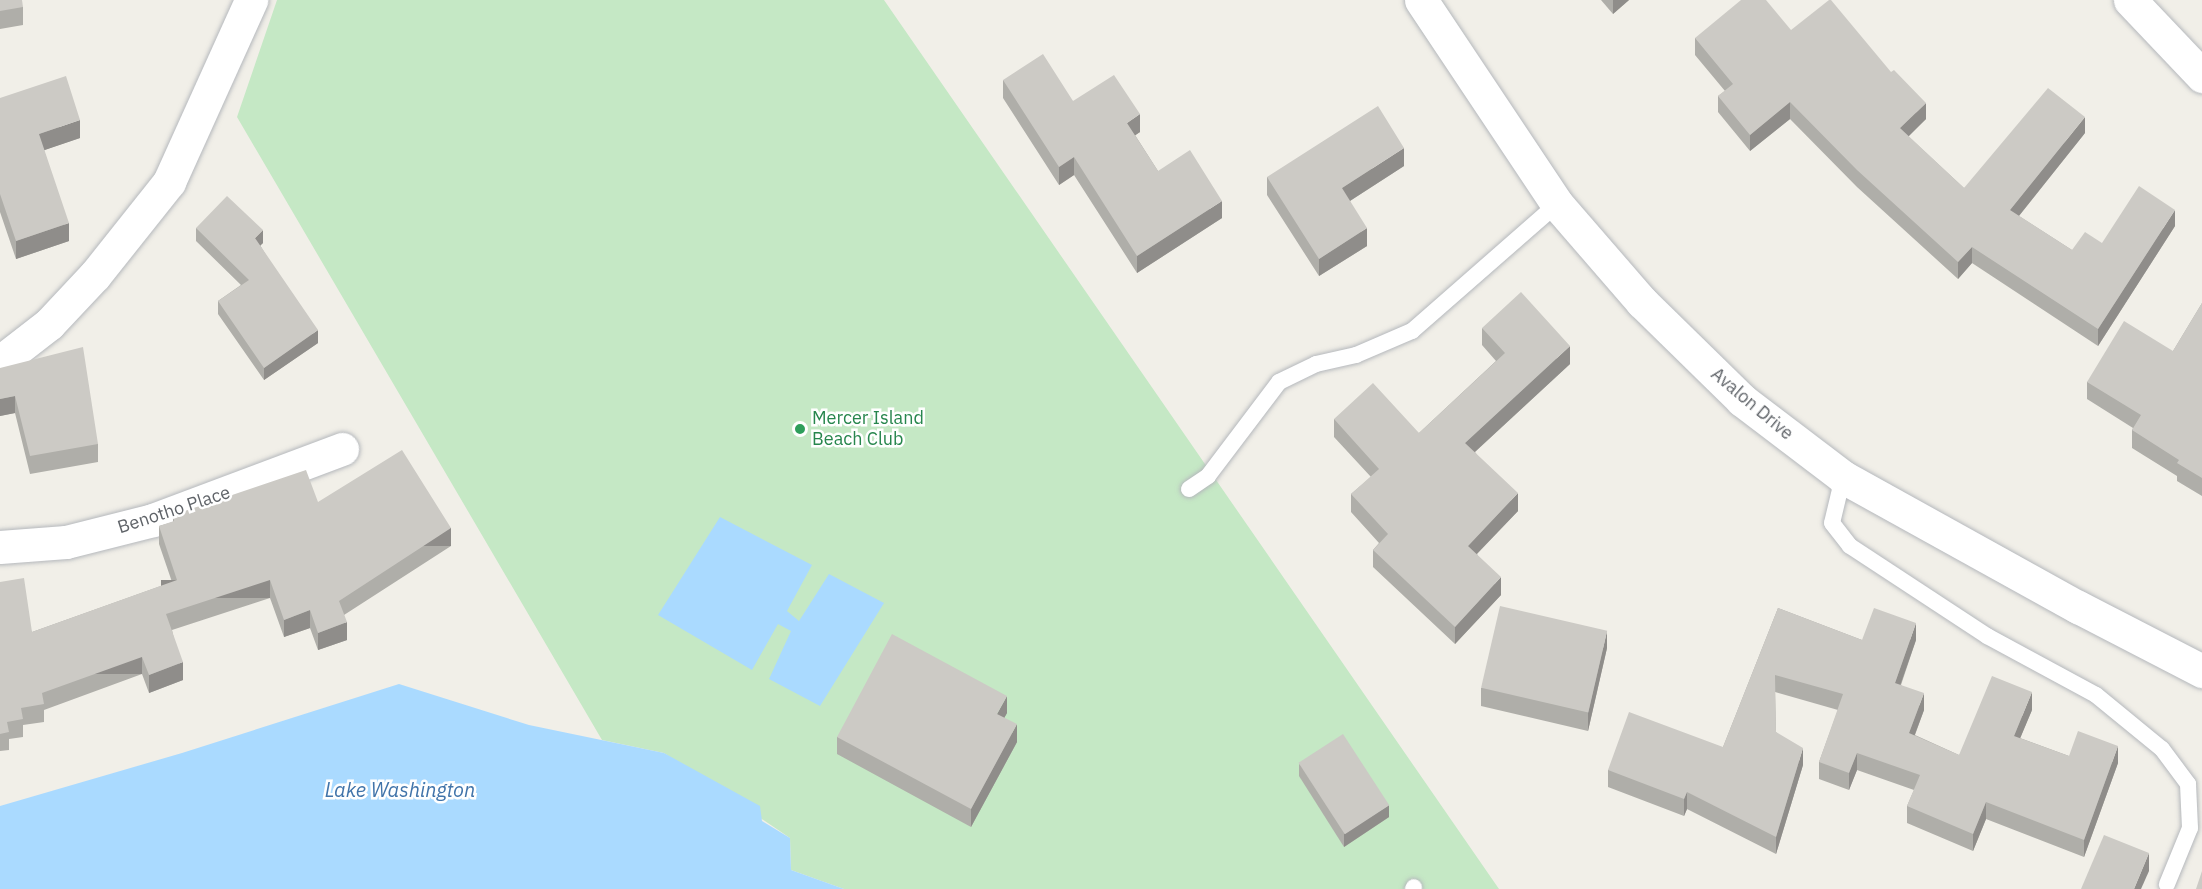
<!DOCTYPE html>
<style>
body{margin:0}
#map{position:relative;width:2202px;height:889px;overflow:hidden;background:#f1efe8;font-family:"IBM Plex Sans",sans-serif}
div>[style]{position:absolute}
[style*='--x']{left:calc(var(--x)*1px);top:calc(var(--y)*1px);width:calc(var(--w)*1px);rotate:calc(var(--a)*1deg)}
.green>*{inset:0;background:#c5e8c5}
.water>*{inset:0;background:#aadaff}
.roads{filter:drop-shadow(0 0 2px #b5b8bc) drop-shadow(0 0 2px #b5b8bc)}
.lane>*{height:16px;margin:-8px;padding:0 8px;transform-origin:8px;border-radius:8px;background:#fff}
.street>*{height:33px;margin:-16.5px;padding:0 16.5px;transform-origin:16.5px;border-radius:16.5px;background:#fff}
.secondary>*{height:33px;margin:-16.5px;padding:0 16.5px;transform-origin:16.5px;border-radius:16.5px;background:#fff}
.wall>*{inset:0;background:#afaea9}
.shaded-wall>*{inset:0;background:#8f8d8a;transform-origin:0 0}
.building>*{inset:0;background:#cccac5;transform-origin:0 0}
.dots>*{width:16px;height:16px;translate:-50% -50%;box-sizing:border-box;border:3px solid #fff;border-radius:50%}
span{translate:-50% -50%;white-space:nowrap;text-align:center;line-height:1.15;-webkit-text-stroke:5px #fff;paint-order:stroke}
.street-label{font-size:18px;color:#5f6368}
.leisure-label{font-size:18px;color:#27864d}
.left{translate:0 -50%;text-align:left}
.water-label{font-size:20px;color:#4174aa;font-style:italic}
</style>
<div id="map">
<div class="green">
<i style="clip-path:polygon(277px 0,884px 0,1499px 889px,844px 889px,791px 870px,790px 838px,664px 753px,602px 740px,237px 117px)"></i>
</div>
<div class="water">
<i style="clip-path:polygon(720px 517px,812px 565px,787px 611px,799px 621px,829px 574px,884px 603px,820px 706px,769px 679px,791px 631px,778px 624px,752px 670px,658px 615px)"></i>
<i style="clip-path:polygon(399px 684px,529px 725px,664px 753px,760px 806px,762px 821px,790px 838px,791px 870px,844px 889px,0 889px,0 806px,182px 753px)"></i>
</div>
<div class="roads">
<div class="lane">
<i style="--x:1843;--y:477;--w:47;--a:103.4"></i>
<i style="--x:1832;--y:523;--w:29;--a:52"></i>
<i style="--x:1850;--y:546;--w:164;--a:33.3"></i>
<i style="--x:1987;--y:636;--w:124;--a:28.4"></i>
<i style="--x:2096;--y:695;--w:85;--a:39.3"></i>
<i style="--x:2162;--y:749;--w:44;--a:53.4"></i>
<i style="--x:2188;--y:784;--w:44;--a:87.4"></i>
<i style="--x:2190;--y:828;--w:61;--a:112.3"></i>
<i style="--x:1189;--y:489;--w:23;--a:-34"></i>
<i style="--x:1208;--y:476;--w:118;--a:-52.9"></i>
<i style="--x:1279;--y:382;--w:41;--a:-25.9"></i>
<i style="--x:1316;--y:364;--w:41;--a:-12.7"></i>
<i style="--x:1356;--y:355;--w:61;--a:-23.2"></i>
<i style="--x:1412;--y:331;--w:193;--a:-41.2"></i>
<i style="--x:1413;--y:889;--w:2;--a:-63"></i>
</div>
<div class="street">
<i style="--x:1421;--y:0;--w:245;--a:56.3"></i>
<i style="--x:1557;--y:204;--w:130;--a:49.1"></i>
<i style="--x:1642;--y:302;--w:140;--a:44.4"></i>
<i style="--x:1742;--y:400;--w:127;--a:37.3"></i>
<i style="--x:1843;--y:477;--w:269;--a:29"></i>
<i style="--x:2078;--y:607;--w:140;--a:27.3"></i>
<i style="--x:0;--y:362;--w:62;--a:-37.8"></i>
<i style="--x:49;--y:324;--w:67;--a:-46.8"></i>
<i style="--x:95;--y:275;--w:119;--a:-51.5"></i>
<i style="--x:169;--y:182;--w:200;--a:-65.7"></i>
<i style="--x:0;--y:547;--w:66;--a:-4.3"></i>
<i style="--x:66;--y:542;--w:90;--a:-14.2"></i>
<i style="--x:153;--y:520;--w:202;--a:-20.6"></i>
</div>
<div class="secondary">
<i style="--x:2130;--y:0;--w:105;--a:46.5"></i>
</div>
</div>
<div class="wall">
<i style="clip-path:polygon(0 0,23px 7px,23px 25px,0 29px)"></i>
<i style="clip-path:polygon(1601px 0,1629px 0,1613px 14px)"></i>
<i style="clip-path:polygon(1791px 30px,1926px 119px,1908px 136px,1964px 188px,2085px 133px,2019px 216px,2072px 250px,2175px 226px,2098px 346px,1972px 263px,1958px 279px,1857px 187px,1790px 119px,1750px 151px,1718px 112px,1718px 96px,1725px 91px,1695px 55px,1695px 38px)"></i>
<i style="clip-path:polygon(1003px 80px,1073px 101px,1140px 132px,1135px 135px,1158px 171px,1222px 218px,1137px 273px,1074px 175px,1059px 185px,1003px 98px)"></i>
<i style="clip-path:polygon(0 98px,80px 138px,44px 150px,69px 241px,16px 259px,0 212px)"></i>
<i style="clip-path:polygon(1404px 166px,1350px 201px,1367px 246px,1319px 276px,1267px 195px,1267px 177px)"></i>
<i style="clip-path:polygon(196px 228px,263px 243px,260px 245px,318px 343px,264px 380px,218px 314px,218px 301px,241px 285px,196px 241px)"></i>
<i style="clip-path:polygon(2202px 303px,2202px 496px,2177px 481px,2177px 476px,2132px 448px,2132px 430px,2133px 428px,2087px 399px,2087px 382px,2173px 351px)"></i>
<i style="clip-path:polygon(1482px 328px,1570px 364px,1475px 452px,1518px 511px,1477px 554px,1501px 595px,1455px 644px,1373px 567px,1373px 550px,1379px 543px,1351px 512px,1351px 494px,1371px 477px,1334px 437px,1334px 419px,1419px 433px,1496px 361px,1482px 345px)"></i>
<i style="clip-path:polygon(0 368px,98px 444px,98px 462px,30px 474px,15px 413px,0 416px)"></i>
<i style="clip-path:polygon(318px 502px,451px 546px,344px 615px,347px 640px,318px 650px,310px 628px,284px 637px,270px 598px,172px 630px,183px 680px,149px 693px,142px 674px,44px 710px,44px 722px,23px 725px,23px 737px,9px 739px,9px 750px,0 751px,0 582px,32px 632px,172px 582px,159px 544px,159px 526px,173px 522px,173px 515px)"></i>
<i style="clip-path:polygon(1778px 608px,1862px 640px,1916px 640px,1901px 685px,1924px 710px,1915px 735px,1959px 755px,2032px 710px,2020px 738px,2069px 756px,2118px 763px,2084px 857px,1986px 819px,1973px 851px,1907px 823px,1907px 806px,1914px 790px,1857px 770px,1849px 790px,1819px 779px,1819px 762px,1838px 710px,1775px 692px,1776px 732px,1803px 765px,1776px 854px,1687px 809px,1684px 816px,1608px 787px,1608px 770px,1723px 747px)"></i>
<i style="clip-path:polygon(1607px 648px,1588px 731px,1481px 706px,1481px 688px)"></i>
<i style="clip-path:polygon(1007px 713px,1004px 718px,1017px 742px,971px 827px,837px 754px,837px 737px)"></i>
<i style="clip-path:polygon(1299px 764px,1389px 817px,1344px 847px,1299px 776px)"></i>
</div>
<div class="shaded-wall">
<i style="clip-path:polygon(1613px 0,1629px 0,1613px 14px)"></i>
<i style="clip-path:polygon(1790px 102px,1790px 119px,1750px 151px,1750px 135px)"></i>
<i style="clip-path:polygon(1926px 103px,1926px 119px,1900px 145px,1900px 128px)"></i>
<i style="clip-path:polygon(1140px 114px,1140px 132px,1127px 141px,1127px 123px)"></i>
<i style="clip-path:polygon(2085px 117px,2085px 133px,2010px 227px,2010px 210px)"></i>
<i style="clip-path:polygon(80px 120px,80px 138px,39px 152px,39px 134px)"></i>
<i style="clip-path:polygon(1404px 148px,1404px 166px,1342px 206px,1342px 188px)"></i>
<i style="clip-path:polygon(1074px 157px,1074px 175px,1059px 185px,1059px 167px)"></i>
<i style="clip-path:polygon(1222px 201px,1222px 218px,1137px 273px,1137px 256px)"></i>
<i style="clip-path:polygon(2175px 210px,2175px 226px,2098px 346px,2098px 329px)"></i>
<i style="clip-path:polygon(69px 223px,69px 241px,16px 259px,16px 241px)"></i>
<i style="clip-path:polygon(1367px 228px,1367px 246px,1319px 276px,1319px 259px)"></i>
<i style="clip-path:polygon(263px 230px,263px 243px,255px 251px,255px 238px)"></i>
<i style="clip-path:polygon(1972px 247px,1972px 263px,1958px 279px,1958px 262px)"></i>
<i style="clip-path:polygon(318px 330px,318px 343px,264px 380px,264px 368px)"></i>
<i style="clip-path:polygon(1570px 346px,1570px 364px,1465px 461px,1465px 443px)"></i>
<i style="clip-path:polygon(15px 396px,15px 413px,0 416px,0 399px)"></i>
<i style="clip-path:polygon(1518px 493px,1518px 511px,1468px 563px,1468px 546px)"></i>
<i style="left:451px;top:528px;width:18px;height:134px;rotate:90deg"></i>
<i style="clip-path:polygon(1501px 577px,1501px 595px,1455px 644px,1455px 627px)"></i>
<i style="left:270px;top:580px;width:18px;height:109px;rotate:90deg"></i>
<i style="clip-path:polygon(310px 610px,310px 628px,284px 637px,284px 620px)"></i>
<i style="clip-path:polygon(347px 622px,347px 640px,318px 650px,318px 633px)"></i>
<i style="clip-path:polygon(1916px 623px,1916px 640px,1895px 700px,1895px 683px)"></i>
<i style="clip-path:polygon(1607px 631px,1607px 648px,1588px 731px,1588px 713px)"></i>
<i style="left:142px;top:657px;width:17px;height:106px;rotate:90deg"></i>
<i style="clip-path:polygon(183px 662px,183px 680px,149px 693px,149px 675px)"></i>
<i style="clip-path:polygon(2032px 692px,2032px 710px,2014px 753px,2014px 736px)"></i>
<i style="clip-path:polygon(1924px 693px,1924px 710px,1909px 750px,1909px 733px)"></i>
<i style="clip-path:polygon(1007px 696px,1007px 713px,997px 731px,997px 714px)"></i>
<i style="clip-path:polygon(1017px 724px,1017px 742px,971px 827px,971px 809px)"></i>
<i style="clip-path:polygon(2118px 746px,2118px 763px,2084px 857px,2084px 840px)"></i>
<i style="clip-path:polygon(1803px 748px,1803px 765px,1776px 854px,1776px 837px)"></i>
<i style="clip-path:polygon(1857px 753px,1857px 770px,1849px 790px,1849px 773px)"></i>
<i style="clip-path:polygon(1687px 792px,1687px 809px,1684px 816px,1684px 799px)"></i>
<i style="clip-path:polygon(1986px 802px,1986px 819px,1973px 851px,1973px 834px)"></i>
<i style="clip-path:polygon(1389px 805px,1389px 817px,1344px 847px,1344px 834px)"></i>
<i style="clip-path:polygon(2149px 853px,2149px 871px,2141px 889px,2134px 889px)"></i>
</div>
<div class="building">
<i style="clip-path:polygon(0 0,22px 0,23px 7px,0 11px)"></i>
<i style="clip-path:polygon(1741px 0,1766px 0,1791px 30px,1829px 0,1831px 0,1891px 72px,1894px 70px,1926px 103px,1900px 128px,1964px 188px,2048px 88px,2085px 117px,2010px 210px,2072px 250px,2085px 232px,2102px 243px,2139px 186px,2175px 210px,2098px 329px,1972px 247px,1958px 262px,1857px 170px,1790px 102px,1750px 135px,1718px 96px,1733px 84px,1695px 38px)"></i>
<i style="clip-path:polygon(1043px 54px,1073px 101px,1114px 75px,1140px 114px,1127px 123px,1158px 171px,1190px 150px,1222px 201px,1137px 256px,1074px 157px,1059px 167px,1003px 80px)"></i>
<i style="clip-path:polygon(66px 76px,80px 120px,39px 134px,69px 223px,16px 241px,0 194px,0 98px)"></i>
<i style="clip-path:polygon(1378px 106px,1404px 148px,1342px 188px,1367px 228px,1319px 259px,1267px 177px)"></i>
<i style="clip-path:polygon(227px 196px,263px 230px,255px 238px,318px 330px,264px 368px,218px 301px,249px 280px,196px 228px)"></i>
<i style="clip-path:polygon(1521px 292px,1570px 346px,1465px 443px,1518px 493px,1468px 546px,1501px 577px,1455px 627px,1373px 550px,1388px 534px,1351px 494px,1379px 469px,1334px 419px,1373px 383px,1419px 433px,1505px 353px,1482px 328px)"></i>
<i style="clip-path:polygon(2202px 303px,2202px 478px,2177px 463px,2179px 460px,2132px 430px,2141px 415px,2087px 382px,2124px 321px,2173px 351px)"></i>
<i style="clip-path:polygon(83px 347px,98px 444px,30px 456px,15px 396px,0 399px,0 368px)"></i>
<i style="clip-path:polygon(402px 450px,451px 528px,339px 601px,347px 622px,318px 633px,310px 610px,284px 620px,270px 580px,166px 614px,183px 662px,149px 675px,142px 657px,42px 693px,44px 704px,21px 708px,23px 719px,7px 722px,9px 732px,0 734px,0 582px,24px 578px,32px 632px,177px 580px,159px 526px,174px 521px,173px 515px,306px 470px,318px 502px)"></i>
<i style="left:1500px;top:606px;width:110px;height:84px;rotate:13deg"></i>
<i style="clip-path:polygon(1778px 608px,1862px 640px,1874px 608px,1916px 623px,1895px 683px,1924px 693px,1909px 733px,1959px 755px,1992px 676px,2032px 692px,2014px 736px,2069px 756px,2078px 731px,2118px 746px,2084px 840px,1986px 802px,1973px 834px,1907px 806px,1920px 775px,1857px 753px,1849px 773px,1819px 762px,1843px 694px,1775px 675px,1776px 732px,1803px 748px,1776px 837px,1687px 792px,1684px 799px,1608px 770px,1629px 712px,1723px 747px)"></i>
<i style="clip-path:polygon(892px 634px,1007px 696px,997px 714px,1017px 724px,971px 809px,837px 737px)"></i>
<i style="left:1343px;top:734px;width:85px;height:53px;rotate:57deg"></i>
<i style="clip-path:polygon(2104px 835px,2149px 853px,2134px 889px,2081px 889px)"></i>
<i style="clip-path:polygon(2202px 871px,2202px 889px,2196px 889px)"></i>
</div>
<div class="dots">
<i style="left:800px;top:429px;background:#2e9e5b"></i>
</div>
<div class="street-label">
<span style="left:1752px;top:404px;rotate:40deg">Avalon Drive</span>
<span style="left:174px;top:510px;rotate:-18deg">Benotho Place</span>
</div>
<div class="leisure-label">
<span class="left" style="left:812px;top:429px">Mercer Island<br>Beach Club</span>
</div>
<div class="water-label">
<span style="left:400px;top:789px">Lake Washington</span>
</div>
</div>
